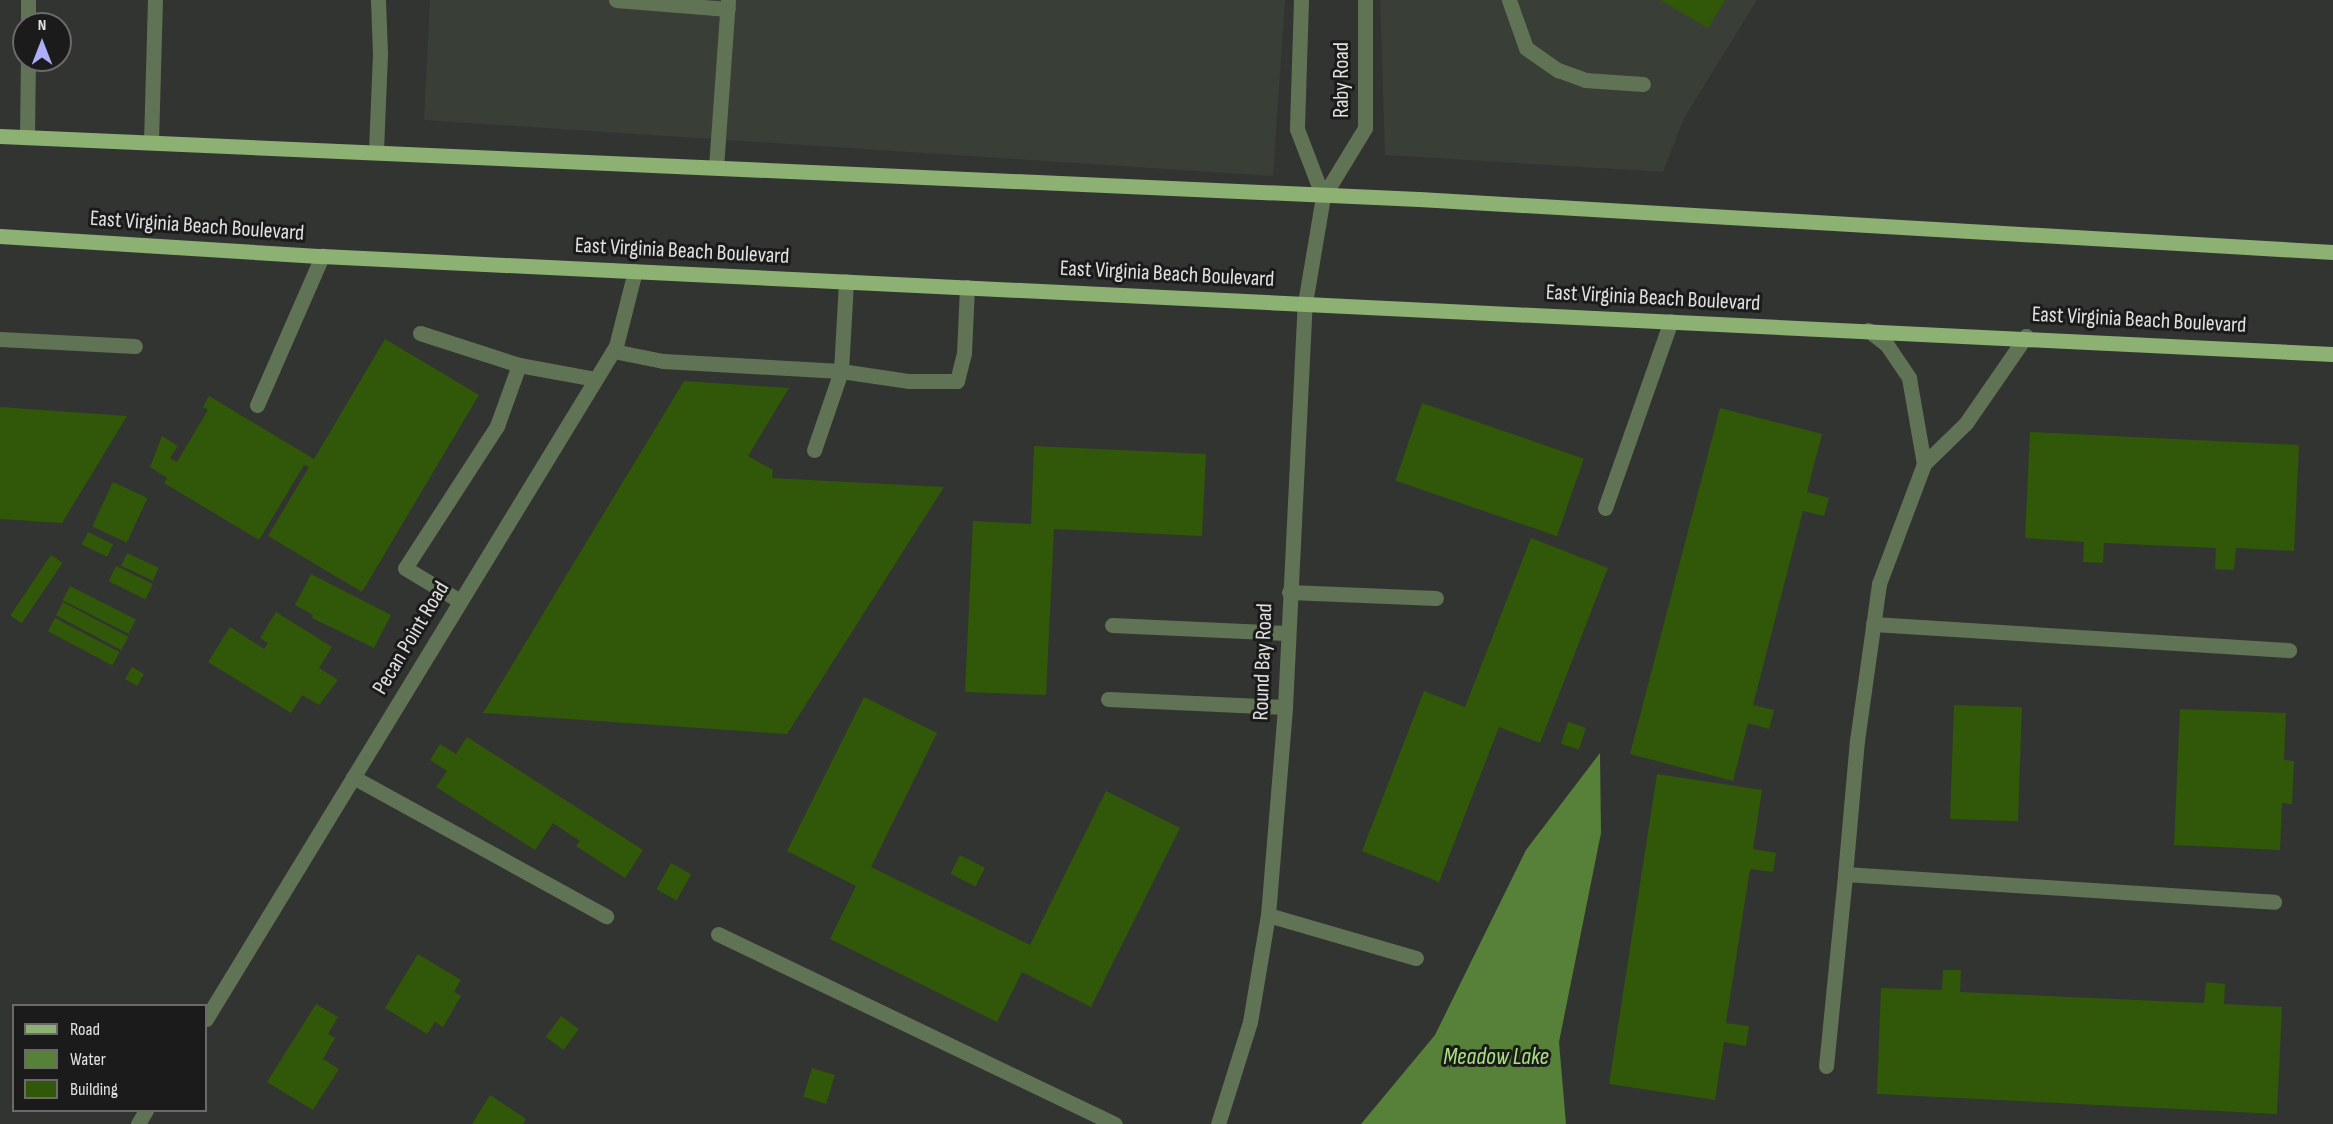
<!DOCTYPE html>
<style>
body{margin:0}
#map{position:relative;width:2333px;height:1124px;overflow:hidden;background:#323431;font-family:"Sofia Sans Condensed",sans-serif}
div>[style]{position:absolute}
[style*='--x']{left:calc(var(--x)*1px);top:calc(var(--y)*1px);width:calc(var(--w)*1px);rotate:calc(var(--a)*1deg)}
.built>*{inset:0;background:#393e36}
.water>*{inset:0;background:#578038}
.building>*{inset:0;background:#315709;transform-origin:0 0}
.minor>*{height:15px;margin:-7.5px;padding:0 7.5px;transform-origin:7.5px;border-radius:7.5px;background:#617355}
.major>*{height:15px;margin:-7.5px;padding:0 7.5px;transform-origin:7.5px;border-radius:7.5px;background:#8cb173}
span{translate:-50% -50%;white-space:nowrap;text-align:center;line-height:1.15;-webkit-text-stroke:6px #1a1b1a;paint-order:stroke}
.street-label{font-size:22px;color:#e1e2e0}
.water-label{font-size:24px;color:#a9e280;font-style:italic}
.legend{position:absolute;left:12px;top:1004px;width:195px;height:108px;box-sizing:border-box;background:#1a1b1a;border:2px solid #6a6b69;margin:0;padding:8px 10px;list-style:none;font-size:18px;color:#e1e2e0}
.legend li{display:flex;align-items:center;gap:12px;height:30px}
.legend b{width:30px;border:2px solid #6a6b69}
.north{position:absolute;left:12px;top:12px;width:60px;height:60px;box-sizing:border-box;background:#1a1b1a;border:2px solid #6a6b69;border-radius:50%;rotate:0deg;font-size:16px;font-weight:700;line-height:24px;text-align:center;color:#e1e2e0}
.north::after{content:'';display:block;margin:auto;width:21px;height:27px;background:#aeaefb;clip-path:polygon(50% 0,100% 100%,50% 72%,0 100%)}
</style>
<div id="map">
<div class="built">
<i style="clip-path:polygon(430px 0,1285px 0,1273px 176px,424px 120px)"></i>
<i style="clip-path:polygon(1380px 0,1757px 0,1684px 118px,1663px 172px,1385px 155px)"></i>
</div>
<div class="water">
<i style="clip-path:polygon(1600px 753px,1601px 833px,1559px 1042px,1566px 1124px,1361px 1124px,1435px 1035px,1526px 850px)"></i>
</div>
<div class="building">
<i style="clip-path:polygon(1660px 0,1725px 0,1708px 28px)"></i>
<i style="clip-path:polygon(385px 339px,479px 395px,362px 592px,268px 536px,309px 467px,304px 465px,259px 540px,164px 483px,167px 478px,150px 467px,162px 436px,178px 446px,170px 458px,177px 462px,208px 410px,203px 407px,209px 396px,314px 459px)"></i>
<i style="clip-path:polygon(684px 381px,789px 388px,748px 456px,773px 470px,772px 478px,944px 487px,787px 734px,483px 713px)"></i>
<i style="left:1422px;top:403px;width:171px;height:82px;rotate:19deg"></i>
<i style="clip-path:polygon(0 407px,127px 416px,62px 523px,0 519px)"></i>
<i style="clip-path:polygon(1720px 408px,1822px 434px,1807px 492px,1829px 498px,1824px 516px,1803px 511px,1753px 705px,1774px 710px,1769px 729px,1748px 723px,1733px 781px,1630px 754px)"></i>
<i style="clip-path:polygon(2030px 432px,2299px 445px,2294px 551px,2236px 548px,2234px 570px,2215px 569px,2216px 548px,2104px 543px,2103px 563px,2083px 562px,2084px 542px,2025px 538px)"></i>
<i style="clip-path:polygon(1034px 446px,1206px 454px,1202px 536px,1054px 529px,1046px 695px,965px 692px,973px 521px,1031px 524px)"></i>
<i style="left:113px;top:482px;width:38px;height:49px;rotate:25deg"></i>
<i style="left:88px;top:532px;width:28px;height:14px;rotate:26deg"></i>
<i style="clip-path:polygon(1531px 538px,1608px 568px,1540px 743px,1499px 727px,1439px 882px,1362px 851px,1424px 691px,1465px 707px)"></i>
<i style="left:127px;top:553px;width:35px;height:14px;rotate:25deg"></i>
<i style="left:51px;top:555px;width:14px;height:73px;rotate:34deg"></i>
<i style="left:116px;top:566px;width:41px;height:17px;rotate:26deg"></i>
<i style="clip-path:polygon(311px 574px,391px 615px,374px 648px,312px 618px,313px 615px,295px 605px)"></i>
<i style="left:70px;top:586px;width:74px;height:16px;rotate:27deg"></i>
<i style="left:63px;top:602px;width:74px;height:15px;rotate:28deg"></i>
<i style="clip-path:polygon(276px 612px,332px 647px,319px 668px,338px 680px,319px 705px,302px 695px,291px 713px,208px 662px,230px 627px,264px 649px,268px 643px,260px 638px)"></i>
<i style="left:55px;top:618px;width:73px;height:15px;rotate:28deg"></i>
<i style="left:132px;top:667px;width:14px;height:14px;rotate:30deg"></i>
<i style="clip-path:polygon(864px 697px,937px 733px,871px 867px,1030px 945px,1106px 791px,1180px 828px,1091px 1007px,1022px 972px,997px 1022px,830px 939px,856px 886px,787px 851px)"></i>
<i style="left:1954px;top:705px;width:68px;height:114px;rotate:2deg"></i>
<i style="clip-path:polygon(2180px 709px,2286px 713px,2284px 760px,2294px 761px,2292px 804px,2282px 803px,2280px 850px,2174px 845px)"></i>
<i style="left:1568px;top:722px;width:19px;height:23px;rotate:18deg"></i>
<i style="clip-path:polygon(467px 737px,643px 850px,625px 878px,576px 846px,580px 841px,553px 823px,535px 850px,436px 787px,447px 771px,430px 760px,440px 744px,456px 754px)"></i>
<i style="clip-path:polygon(1657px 774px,1762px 790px,1753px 849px,1776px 853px,1773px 872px,1750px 869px,1726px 1023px,1749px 1026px,1746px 1046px,1724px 1042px,1715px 1100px,1609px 1084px)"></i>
<i style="left:960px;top:855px;width:28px;height:21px;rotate:27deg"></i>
<i style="left:671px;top:863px;width:23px;height:30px;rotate:29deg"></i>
<i style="clip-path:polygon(418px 954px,461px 980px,454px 992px,461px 996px,443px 1027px,435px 1022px,427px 1034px,385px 1008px)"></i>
<i style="clip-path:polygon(1943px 970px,1961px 970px,1960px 992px,2204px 1003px,2206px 982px,2225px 984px,2224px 1004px,2282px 1007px,2277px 1114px,1877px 1094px,1881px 988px,1942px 990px)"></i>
<i style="clip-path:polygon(316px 1004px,338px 1017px,328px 1034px,335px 1038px,323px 1059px,339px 1069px,313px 1110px,267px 1082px)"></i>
<i style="left:561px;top:1016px;width:22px;height:26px;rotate:36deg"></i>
<i style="left:812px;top:1068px;width:24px;height:30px;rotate:17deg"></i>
<i style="clip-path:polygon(490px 1095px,526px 1119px,523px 1124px,472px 1124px)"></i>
</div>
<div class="minor">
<i style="--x:616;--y:0;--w:112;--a:4.6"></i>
<i style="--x:1301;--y:0;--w:129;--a:91.8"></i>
<i style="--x:1297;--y:129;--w:73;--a:69.1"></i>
<i style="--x:1509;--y:0;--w:51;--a:70.5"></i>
<i style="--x:1526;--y:48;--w:39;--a:35"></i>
<i style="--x:1558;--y:70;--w:29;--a:20"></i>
<i style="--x:1585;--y:80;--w:58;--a:3.9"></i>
<i style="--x:28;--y:24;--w:24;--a:-90"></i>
<i style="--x:27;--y:137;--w:77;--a:-89.3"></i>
<i style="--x:151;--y:142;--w:142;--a:-88.4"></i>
<i style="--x:376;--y:150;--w:97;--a:-87.6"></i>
<i style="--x:380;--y:53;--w:53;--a:-92.2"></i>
<i style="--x:716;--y:167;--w:167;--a:-85.9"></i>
<i style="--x:1868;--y:330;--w:24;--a:38"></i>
<i style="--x:1887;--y:345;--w:40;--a:56"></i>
<i style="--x:1909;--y:378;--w:87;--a:80.1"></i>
<i style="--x:420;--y:333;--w:104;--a:17.9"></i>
<i style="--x:519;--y:365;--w:65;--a:109.8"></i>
<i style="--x:497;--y:426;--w:169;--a:122.9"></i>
<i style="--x:405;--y:568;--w:64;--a:31"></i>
<i style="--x:2026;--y:336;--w:106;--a:124.6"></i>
<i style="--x:1966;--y:423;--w:59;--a:135.7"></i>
<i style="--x:1924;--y:464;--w:128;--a:110.6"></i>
<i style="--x:1879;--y:584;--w:158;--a:98"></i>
<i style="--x:1857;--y:740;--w:135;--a:95.1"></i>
<i style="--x:1845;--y:874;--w:430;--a:3.7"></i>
<i style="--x:0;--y:339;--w:135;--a:3"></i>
<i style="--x:613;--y:351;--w:51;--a:11.3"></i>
<i style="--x:663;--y:361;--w:178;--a:3.2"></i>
<i style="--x:841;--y:371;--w:69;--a:8.4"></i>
<i style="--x:909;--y:381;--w:48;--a:0"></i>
<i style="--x:957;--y:381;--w:29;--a:-76"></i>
<i style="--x:964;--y:353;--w:66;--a:-87.4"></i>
<i style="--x:519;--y:365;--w:77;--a:10.4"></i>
<i style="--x:257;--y:405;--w:163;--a:-66.4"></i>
<i style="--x:814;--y:450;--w:83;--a:-71.1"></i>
<i style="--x:841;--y:371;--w:90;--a:-86.8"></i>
<i style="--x:1605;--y:508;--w:198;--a:-70.6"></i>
<i style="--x:1289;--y:592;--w:147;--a:2.3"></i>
<i style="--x:1873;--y:624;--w:417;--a:3.6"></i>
<i style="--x:1112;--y:625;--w:176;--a:2.6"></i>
<i style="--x:1108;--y:699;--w:177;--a:2.6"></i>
<i style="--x:353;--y:777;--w:289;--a:28.8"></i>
<i style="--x:1268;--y:915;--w:154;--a:16.2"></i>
<i style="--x:718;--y:934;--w:440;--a:25.6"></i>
<i style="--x:206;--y:1019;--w:788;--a:-58.65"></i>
<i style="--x:616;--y:346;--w:77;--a:-75.8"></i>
<i style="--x:1826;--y:1066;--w:193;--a:-84.3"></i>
<i style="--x:138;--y:1124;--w:16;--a:-60"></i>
<i style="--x:1218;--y:1124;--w:107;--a:-72.6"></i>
<i style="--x:1250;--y:1022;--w:109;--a:-80.5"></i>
<i style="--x:1268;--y:915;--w:209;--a:-85.3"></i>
<i style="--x:1285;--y:707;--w:404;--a:-87.2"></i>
<i style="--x:1305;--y:303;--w:108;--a:-80.4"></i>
<i style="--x:1323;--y:197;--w:81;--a:-58.7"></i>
<i style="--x:1365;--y:128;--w:128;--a:-90"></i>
</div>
<div class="major">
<i style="--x:0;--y:136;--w:1420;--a:2.54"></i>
<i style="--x:1419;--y:199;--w:916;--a:3.32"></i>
<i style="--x:0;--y:236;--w:323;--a:3.6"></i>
<i style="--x:322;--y:256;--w:2013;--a:2.79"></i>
</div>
<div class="street-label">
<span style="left:1342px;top:80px;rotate:-90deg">Raby Road</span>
<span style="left:197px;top:226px;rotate:4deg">East Virginia Beach Boulevard</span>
<span style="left:682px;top:251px;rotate:3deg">East Virginia Beach Boulevard</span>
<span style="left:1167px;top:274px;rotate:3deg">East Virginia Beach Boulevard</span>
<span style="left:1653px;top:298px;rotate:3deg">East Virginia Beach Boulevard</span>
<span style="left:2139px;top:320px;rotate:3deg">East Virginia Beach Boulevard</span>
<span style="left:411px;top:638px;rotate:-59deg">Pecan Point Road</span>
<span style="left:1263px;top:662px;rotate:-88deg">Round Bay Road</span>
</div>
<div class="water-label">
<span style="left:1496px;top:1057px">Meadow Lake</span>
</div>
<ul class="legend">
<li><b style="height:8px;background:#8cb173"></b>Road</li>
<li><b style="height:16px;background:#578038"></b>Water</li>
<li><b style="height:16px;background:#315709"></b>Building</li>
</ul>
<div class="north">N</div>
</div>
